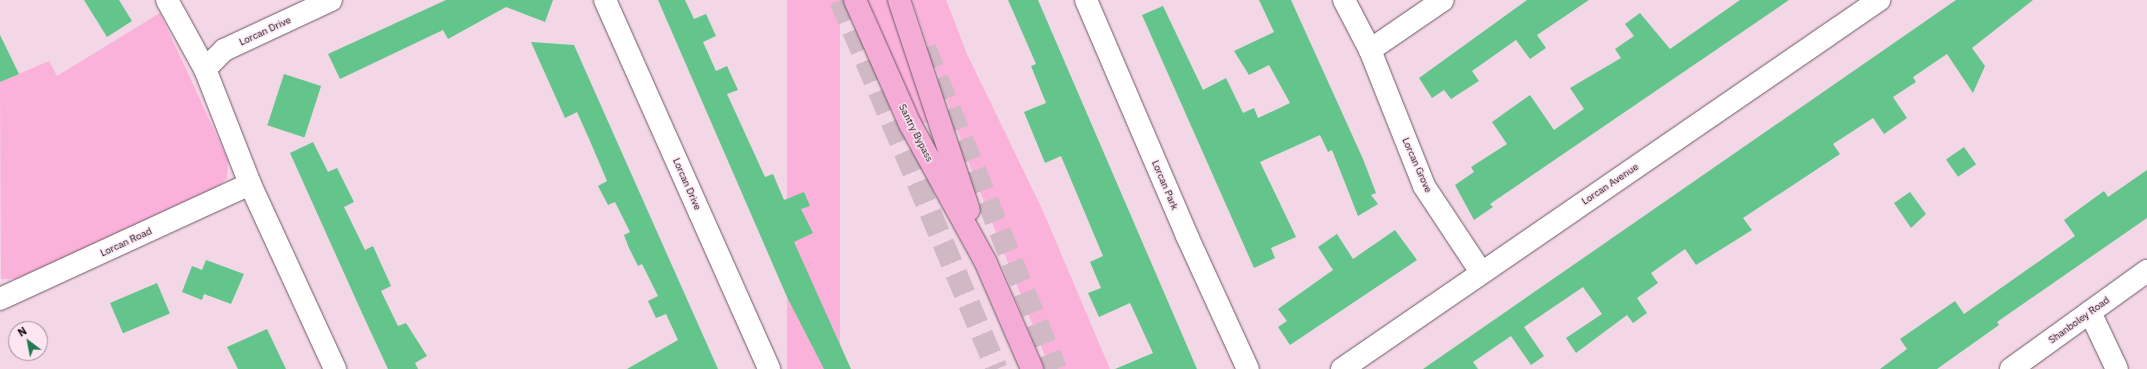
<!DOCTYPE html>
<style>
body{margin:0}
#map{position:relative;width:2147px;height:369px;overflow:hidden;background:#f3d7e6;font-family:"IBM Plex Sans",sans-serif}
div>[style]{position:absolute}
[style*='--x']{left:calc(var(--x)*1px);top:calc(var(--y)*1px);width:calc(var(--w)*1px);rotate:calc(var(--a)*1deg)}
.green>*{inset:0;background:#fab2da;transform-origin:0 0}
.building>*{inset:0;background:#63c58c;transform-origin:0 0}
.highway-tunnel>*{height:22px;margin-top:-11px;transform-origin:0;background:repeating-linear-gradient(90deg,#d1b8c5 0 22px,transparent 0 33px)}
.roads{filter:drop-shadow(0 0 1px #6e5764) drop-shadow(0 0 1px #6e5764)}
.minor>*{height:22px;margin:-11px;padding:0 11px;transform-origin:11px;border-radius:11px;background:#fff}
.major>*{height:22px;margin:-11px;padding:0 11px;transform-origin:11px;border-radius:11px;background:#f4acd7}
span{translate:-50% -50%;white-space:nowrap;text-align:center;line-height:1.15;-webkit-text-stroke:3px #fde6f2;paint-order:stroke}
.street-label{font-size:10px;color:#11090d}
.north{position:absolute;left:8px;top:321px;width:40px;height:40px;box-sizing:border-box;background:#fde6f2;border:1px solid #9f8e96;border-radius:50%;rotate:328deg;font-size:11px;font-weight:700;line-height:16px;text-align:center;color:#11090d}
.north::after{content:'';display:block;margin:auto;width:14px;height:18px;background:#22794d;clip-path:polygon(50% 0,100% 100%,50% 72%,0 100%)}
</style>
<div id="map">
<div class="green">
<i style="left:787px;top:0;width:53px;height:404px"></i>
<i style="clip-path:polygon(864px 0,888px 0,929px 121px,920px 125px)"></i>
<i style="clip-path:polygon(912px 0,946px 0,967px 54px,1043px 211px,1110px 369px,1050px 369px,971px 169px)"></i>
<i style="clip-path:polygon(160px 13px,228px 160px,227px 178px,213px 192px,18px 279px,1px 279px,0 82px,49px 61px,57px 76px)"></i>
</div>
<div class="building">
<i style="clip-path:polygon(84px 0,119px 0,132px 21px,107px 37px)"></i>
<i style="clip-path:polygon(446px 0,553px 0,545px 22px,506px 7px,448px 39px,443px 30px,340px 79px,328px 54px)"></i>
<i style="clip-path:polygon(658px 0,685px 0,694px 19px,706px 14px,716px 36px,703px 42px,716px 71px,727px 66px,738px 90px,727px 94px,765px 177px,773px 174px,784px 200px,804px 192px,810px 206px,801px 209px,813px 233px,794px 242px,851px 369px,824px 369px,787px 297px)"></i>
<i style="clip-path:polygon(1008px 0,1038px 0,1197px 369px,1115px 369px,1153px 353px,1130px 303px,1099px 317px,1088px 293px,1101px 288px,1090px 262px,1103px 256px,1061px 156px,1045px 163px,1024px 112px,1046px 103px,1031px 66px,1036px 64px)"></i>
<i style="clip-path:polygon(1259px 0,1291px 0,1363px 159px,1376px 193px,1371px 195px,1378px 204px,1358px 216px,1332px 150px,1328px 152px,1320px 135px,1260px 162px,1296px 237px,1271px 248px,1275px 258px,1254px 268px,1142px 15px,1163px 6px,1203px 90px,1226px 78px,1243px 113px,1254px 108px,1258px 118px,1290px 103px,1269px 65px,1249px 75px,1234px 51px,1274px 32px)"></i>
<i style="clip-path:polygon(1527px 0,1589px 0,1537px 35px,1546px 48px,1530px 59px,1516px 40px,1472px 71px,1479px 81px,1451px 99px,1444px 90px,1432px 98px,1419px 78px)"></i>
<i style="clip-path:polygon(1740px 0,1789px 0,1490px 204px,1493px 207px,1474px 220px,1455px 185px,1474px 172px,1471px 167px,1507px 144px,1492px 122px,1530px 95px,1554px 130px,1584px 109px,1570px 88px,1621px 58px,1615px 49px,1634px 36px,1625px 24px,1640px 13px,1670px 49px)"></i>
<i style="clip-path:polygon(1956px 0,2033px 0,1972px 48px,1985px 66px,1973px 93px,1947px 54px,1913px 77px,1916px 82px,1893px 97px,1907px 118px,1884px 134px,1873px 118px,1833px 144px,1840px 154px,1743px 218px,1752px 230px,1696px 265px,1685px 249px,1651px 273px,1658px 283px,1637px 298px,1647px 313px,1633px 323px,1627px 315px,1576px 353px,1566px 338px,1602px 314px,1583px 287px,1524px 327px,1544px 356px,1531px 365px,1511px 336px,1473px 362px,1478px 369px,1423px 369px)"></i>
<i style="clip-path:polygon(0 35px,19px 74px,0 82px)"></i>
<i style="clip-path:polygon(531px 42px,574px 45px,718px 369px,627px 369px,678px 340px,666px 314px,656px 318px,648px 301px,658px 296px,642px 264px,638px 266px,629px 248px,624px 235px,630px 232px,615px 202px,608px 205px,598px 186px,607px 181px,590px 141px,577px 112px,565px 118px)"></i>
<i style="left:284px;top:74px;width:39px;height:54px;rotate:18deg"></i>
<i style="clip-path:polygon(313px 142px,328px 172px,337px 168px,354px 202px,344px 207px,365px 250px,373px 246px,391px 286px,381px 291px,398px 326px,406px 323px,427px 356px,415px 363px,418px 369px,388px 369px,362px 313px,290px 153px)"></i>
<i style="left:1964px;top:147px;width:21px;height:22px;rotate:55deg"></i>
<i style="clip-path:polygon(2147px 170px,2147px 218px,1997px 322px,1999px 325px,1937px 369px,1880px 369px,1907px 349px,1900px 339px,1955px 301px,1964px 314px,2075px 236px,2064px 220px,2104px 191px,2108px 197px)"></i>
<i style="clip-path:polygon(1910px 192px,1926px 214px,1911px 228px,1894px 203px)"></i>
<i style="clip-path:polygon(1395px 230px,1417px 260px,1290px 345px,1278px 327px,1287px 321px,1278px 309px,1333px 270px,1318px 247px,1337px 234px,1353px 259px)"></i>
<i style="clip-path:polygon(206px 260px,244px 274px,231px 304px,204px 294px,202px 300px,182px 292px,192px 266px,202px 270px)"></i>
<i style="left:157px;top:283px;width:33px;height:51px;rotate:67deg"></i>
<i style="clip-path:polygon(267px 329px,286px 369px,238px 369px,227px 347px)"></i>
</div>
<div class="highway-tunnel">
<i style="--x:840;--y:0;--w:401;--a:67"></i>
<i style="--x:925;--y:48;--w:347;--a:67.8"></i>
</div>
<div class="roads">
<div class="minor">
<i style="--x:167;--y:0;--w:79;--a:61.2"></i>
<i style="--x:205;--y:69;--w:123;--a:68.6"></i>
<i style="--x:250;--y:184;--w:204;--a:65.3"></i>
<i style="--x:605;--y:0;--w:404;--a:66"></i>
<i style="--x:1086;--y:0;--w:257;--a:66.8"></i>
<i style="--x:1187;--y:236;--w:146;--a:65.4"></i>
<i style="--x:1344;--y:0;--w:56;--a:62.5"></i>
<i style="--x:1370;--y:50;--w:146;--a:68.3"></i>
<i style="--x:1424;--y:186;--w:103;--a:56.5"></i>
<i style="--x:1370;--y:50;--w:88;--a:-34.4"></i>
<i style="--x:205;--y:69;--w:27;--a:-45"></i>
<i style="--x:224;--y:50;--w:118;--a:-25"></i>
<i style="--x:0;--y:299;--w:275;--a:-24.7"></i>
<i style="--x:2090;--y:312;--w:63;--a:64.7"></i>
<i style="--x:1342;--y:369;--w:652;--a:-34.49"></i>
<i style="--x:2011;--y:369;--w:168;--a:-35.8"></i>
</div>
<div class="major">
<i style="--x:855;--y:0;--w:136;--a:66.1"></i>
<i style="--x:910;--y:124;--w:158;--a:61.3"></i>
<i style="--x:986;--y:263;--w:116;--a:66.5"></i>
<i style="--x:899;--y:0;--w:221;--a:71.6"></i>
</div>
</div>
<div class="street-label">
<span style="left:265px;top:31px;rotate:-25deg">Lorcan Drive</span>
<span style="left:916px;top:133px;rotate:63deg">Santry Bypass</span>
<span style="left:1417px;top:165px;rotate:66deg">Lorcan Grove</span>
<span style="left:687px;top:184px;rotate:66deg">Lorcan Drive</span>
<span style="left:1610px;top:184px;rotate:-34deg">Lorcan Avenue</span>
<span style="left:1165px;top:185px;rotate:67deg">Lorcan Park</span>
<span style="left:126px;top:242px;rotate:-25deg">Lorcan Road</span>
<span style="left:2079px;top:320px;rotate:-36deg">Shanboley Road</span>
</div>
<div class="north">N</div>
</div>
